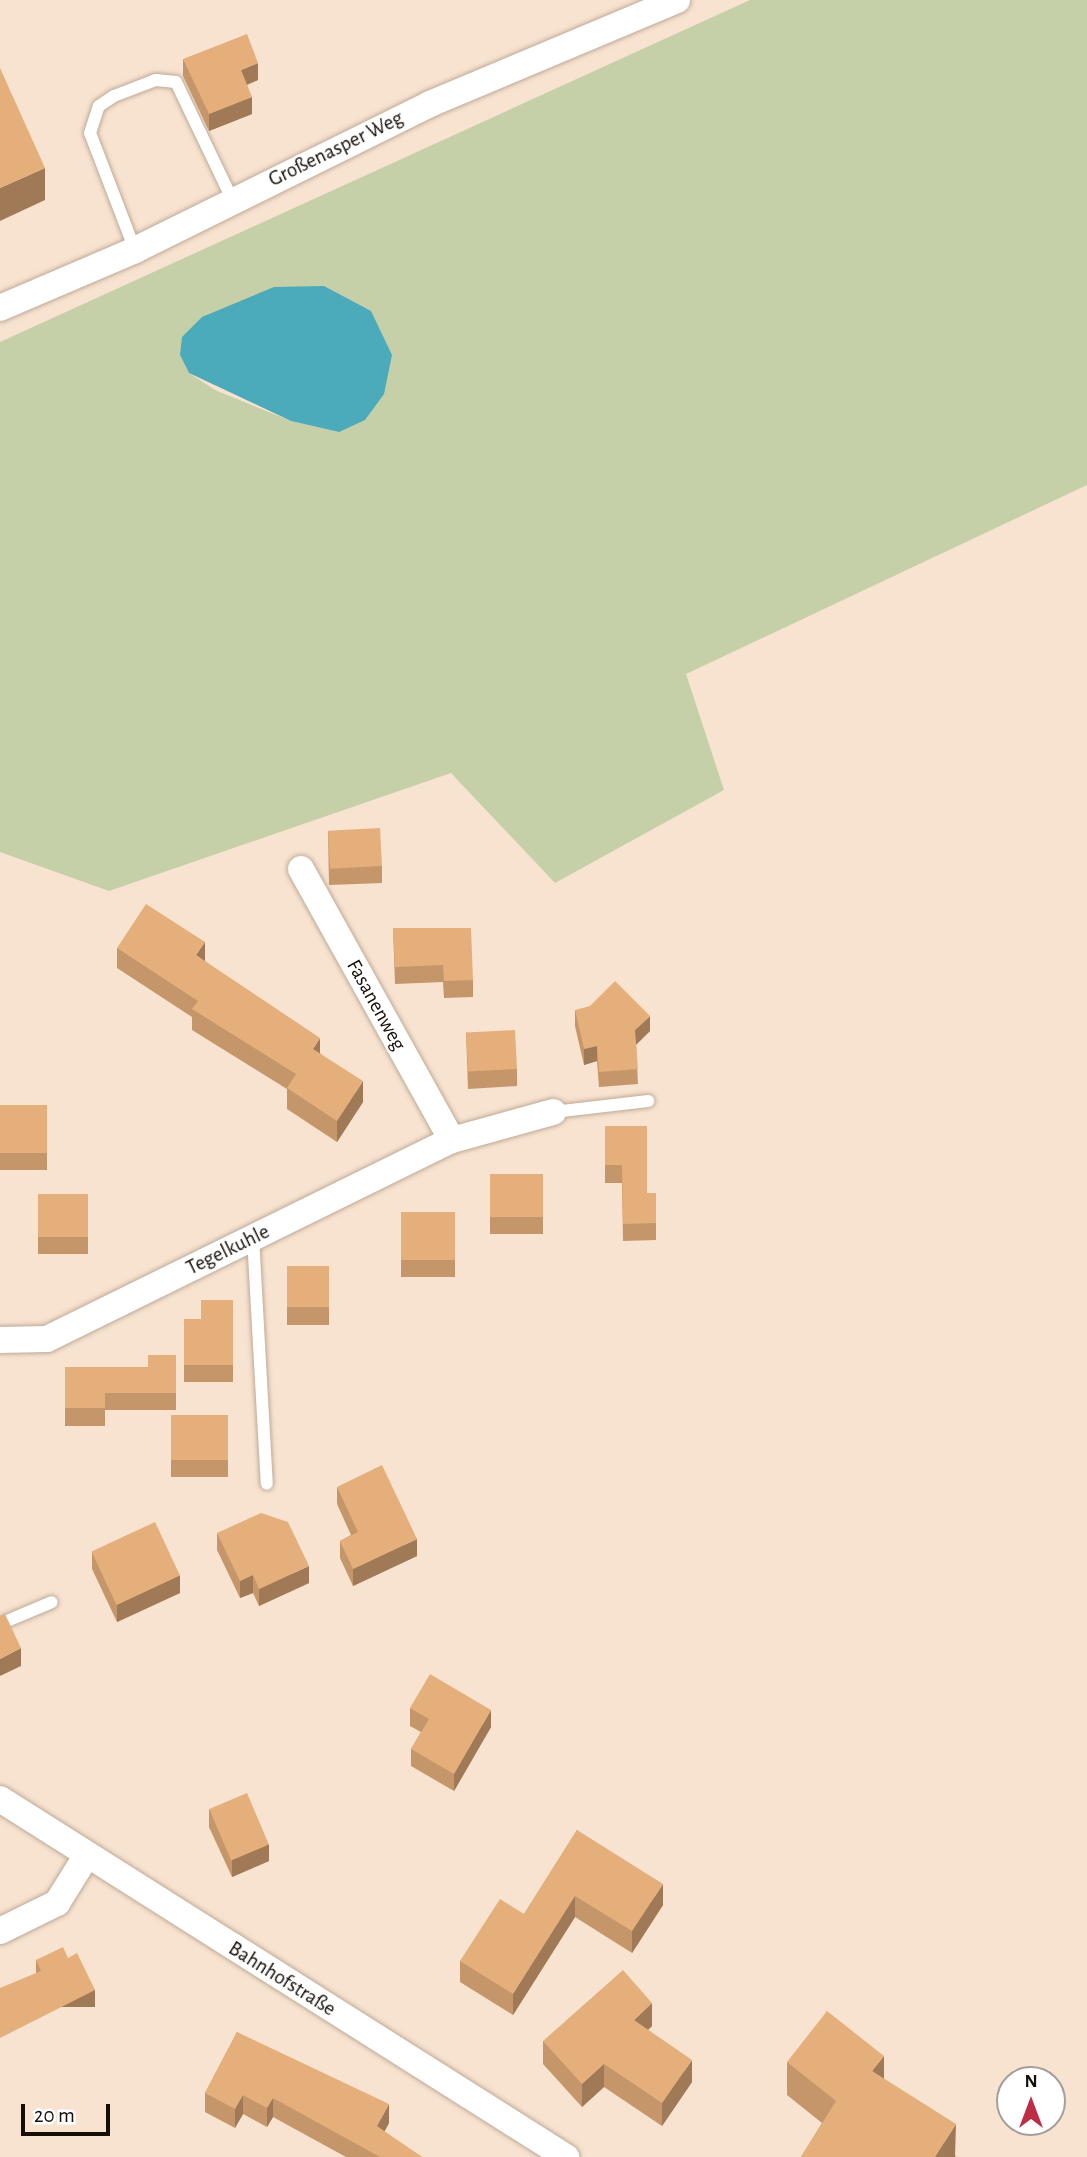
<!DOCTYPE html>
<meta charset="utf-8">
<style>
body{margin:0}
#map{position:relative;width:1087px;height:2157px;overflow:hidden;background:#f8e3d0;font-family:"Alegreya Sans",sans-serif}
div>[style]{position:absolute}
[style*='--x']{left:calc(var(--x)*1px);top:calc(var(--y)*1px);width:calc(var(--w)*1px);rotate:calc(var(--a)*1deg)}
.green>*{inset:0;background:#c5d0a8}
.water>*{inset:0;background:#4babbb}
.roads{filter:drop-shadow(0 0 2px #beaa97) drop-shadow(0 0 2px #beaa97)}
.lane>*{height:12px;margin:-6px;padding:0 6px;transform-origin:6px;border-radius:6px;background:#fff}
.street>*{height:26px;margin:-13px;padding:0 13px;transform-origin:13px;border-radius:13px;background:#fff}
.wall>*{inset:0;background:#c4966a;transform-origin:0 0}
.shaded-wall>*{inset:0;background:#a07a56;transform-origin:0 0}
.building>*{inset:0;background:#e4af7b;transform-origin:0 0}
span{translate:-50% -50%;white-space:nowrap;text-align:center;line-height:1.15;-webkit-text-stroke:5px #fff;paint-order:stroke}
.street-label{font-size:21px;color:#160f08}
.north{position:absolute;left:996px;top:2066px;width:70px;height:70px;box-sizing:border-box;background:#fff;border:2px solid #a29f9c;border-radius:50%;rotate:0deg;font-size:19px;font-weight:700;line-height:28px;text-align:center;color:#160f08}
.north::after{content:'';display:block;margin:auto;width:24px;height:32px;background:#be2d46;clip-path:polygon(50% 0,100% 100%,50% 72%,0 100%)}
.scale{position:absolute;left:21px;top:2104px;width:89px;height:32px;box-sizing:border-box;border:4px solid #160f08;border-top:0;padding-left:9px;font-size:21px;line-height:24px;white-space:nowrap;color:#160f08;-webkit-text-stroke:5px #fff;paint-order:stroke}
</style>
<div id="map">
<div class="green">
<i style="clip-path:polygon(evenodd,750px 0,1087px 0,1087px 485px,686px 674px,724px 790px,555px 883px,451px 773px,109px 891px,0 852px,0 342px,750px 0,180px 355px,339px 432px,291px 421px,215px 390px,189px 373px,180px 355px)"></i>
</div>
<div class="water">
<i style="clip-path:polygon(324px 286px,371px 311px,392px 355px,384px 394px,365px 420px,339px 432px,291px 421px,189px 373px,180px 355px,182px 337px,202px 317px,274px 287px)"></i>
</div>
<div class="roads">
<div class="lane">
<i style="--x:135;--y:250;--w:125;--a:-111"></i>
<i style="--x:90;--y:133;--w:28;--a:-72"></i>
<i style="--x:99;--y:106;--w:18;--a:-34"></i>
<i style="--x:114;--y:96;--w:45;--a:-20.9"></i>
<i style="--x:156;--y:80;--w:20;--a:6"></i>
<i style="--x:176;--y:82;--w:130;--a:64.4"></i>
<i style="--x:553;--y:1112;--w:96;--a:-6.6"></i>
<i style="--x:253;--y:1237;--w:247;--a:86.8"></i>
<i style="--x:0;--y:1624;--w:56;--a:-22.9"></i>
</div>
<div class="street">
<i style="--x:0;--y:308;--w:147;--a:-23.2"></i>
<i style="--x:135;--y:250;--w:329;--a:-26.3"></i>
<i style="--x:430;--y:104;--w:268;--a:-22.8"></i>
<i style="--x:301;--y:869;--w:310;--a:60.9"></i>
<i style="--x:0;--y:1340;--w:47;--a:-1.2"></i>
<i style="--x:47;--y:1339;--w:451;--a:-26.2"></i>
<i style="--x:452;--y:1140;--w:105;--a:-15.5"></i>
<i style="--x:0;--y:1799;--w:670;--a:32.31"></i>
<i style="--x:0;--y:1931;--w:64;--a:-26.2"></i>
<i style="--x:57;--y:1903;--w:57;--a:-58"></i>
</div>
</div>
<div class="wall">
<i style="clip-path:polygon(183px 59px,258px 80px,247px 85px,252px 114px,209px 131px,183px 76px)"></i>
<i style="clip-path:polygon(328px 831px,382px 866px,382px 883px,329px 885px)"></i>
<i style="clip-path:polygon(393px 928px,473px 980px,473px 997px,444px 998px,443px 982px,395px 984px)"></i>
<i style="clip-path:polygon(117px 948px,205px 961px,320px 1053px,363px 1102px,337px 1142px,287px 1109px,287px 1089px,192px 1030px,192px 1017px,117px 968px)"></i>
<i style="clip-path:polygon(575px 1010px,650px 1031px,636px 1044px,638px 1084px,599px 1087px,597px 1061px,584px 1065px,575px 1026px)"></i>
<i style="clip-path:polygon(466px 1032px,517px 1069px,517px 1086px,468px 1089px)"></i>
<i style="left:0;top:1105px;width:47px;height:65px"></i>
<i style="clip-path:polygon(605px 1126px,647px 1193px,656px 1193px,656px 1240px,623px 1241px,622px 1183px,605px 1183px)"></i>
<i style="left:490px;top:1174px;width:53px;height:60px"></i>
<i style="left:38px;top:1194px;width:50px;height:60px"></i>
<i style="left:455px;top:1212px;width:65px;height:54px;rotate:90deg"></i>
<i style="left:287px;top:1266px;width:42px;height:59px"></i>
<i style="clip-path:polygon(233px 1300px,233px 1382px,184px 1382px,184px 1319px,201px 1319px)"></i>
<i style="clip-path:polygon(176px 1355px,176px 1410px,105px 1410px,105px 1426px,65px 1426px,65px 1367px,148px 1367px)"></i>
<i style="left:171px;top:1415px;width:57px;height:62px"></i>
<i style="clip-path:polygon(337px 1487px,417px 1556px,353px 1586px,340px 1558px,340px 1541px,351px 1535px,337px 1504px)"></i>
<i style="clip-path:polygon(217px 1533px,309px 1583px,259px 1606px,253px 1593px,240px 1598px,217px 1550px)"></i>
<i style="clip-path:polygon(92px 1552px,180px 1593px,117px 1622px,92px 1569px)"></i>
<i style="clip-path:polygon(410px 1708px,491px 1727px,454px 1791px,411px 1766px,411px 1749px,421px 1732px,410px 1726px)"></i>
<i style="clip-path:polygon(209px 1809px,269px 1861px,232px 1877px,209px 1827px)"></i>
<i style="clip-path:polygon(577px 1830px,663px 1905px,632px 1953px,575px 1917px,513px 2015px,460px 1982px,460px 1961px,524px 1914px)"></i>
<i style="clip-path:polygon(68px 1958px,95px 2007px,36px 1973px,36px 1960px)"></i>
<i style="clip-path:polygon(652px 2026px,648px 2030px,692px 2082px,662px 2126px,604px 2087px,582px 2107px,543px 2064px,543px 2041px)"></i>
<i style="clip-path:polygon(237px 2032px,389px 2123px,384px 2132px,422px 2157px,346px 2157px,273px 2117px,267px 2127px,243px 2114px,235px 2128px,205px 2112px,205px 2093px)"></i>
<i style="clip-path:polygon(787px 2062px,884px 2079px,956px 2156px,955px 2157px,801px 2157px,822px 2123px,787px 2095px)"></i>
</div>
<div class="shaded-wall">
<i style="clip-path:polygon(258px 63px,258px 80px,241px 87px,241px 70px)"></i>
<i style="clip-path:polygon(252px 97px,252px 114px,209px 131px,209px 114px)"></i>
<i style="clip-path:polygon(45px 168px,45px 200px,0 221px,0 188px)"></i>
<i style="clip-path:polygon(205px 942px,205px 962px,196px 955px)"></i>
<i style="clip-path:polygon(650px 1016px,650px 1031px,635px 1046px,635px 1030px)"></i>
<i style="clip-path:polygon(320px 1038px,320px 1058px,313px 1049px)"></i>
<i style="clip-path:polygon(597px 1046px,597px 1061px,584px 1065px,584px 1049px)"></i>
<i style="clip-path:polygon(363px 1081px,363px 1102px,337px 1142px,337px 1121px)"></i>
<i style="clip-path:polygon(417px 1539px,417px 1556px,353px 1586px,353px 1569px)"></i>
<i style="clip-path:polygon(309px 1566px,309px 1583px,259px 1606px,259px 1589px)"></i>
<i style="clip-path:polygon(180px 1575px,180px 1593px,117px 1622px,117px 1605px)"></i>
<i style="clip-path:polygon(253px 1575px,253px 1593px,240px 1598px,240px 1581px)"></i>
<i style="clip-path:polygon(21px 1648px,21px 1666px,0 1676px,0 1659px)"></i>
<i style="clip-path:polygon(491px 1710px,491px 1727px,454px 1791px,454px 1774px)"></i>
<i style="clip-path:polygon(269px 1844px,269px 1861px,232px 1877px,232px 1860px)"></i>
<i style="clip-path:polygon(663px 1884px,663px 1905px,632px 1953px,632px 1931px)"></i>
<i style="clip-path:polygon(575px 1896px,575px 1917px,513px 2015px,513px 1994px)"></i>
<i style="left:95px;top:1990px;width:17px;height:106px;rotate:90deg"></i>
<i style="clip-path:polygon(652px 2003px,652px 2026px,634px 2042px,634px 2020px)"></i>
<i style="clip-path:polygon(884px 2056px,884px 2089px,872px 2071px)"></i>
<i style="clip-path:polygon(692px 2060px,692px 2082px,662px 2126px,662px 2103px)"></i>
<i style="clip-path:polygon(604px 2064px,604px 2087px,582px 2107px,582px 2084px)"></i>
<i style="clip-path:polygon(243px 2095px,243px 2114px,235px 2128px,235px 2109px)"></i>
<i style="clip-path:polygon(273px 2098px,273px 2117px,267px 2127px,267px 2108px)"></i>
<i style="clip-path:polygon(389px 2104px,389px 2123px,377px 2145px,377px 2126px)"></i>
<i style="clip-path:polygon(956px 2124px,955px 2157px,935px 2157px)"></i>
</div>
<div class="building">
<i style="clip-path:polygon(247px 34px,258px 63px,241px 70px,252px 97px,209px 114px,183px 59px)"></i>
<i style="clip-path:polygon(0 68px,45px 168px,0 188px)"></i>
<i style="left:380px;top:828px;width:38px;height:52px;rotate:87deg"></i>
<i style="clip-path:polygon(146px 904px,205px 942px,196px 955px,320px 1038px,313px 1049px,363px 1081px,337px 1121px,287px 1088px,296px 1074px,192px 1009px,198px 1001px,117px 948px)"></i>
<i style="clip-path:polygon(393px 928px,471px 928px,473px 980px,444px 981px,443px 965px,395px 967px)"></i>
<i style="clip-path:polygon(615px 981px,650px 1016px,635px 1030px,638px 1069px,599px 1072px,597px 1046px,584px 1049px,575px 1010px,590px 1006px)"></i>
<i style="left:515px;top:1030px;width:39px;height:49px;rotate:87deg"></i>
<i style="left:0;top:1105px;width:47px;height:48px"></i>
<i style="clip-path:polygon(605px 1126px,647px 1126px,647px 1193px,656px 1193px,656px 1223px,623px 1224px,622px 1165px,605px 1165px)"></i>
<i style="left:490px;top:1174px;width:53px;height:43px"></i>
<i style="left:38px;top:1194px;width:50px;height:43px"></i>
<i style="left:455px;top:1212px;width:48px;height:54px;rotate:90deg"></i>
<i style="left:287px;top:1266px;width:42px;height:41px"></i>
<i style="clip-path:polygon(201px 1300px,233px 1300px,233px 1365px,184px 1365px,184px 1319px,201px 1319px)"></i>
<i style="clip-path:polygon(148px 1355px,176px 1355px,176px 1393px,105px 1393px,105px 1408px,65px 1408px,65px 1367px,148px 1367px)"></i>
<i style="left:171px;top:1415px;width:57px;height:45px"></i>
<i style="clip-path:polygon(382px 1465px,417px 1539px,353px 1569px,340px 1541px,358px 1532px,337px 1487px)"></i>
<i style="clip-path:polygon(261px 1513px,288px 1522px,309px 1566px,259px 1589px,253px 1575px,240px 1581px,217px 1533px)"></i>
<i style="left:155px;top:1522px;width:59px;height:70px;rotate:65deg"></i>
<i style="clip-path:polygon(5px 1614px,21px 1648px,0 1659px,0 1616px)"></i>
<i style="clip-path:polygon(430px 1674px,491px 1710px,454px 1774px,411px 1749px,429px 1719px,410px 1708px)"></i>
<i style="left:247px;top:1793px;width:56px;height:41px;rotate:67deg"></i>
<i style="clip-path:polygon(577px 1830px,663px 1884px,632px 1931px,575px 1896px,513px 1994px,460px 1961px,500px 1899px,524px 1914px)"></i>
<i style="clip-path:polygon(63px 1947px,68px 1958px,77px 1953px,95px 1990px,0 2038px,0 1988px,41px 1971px,36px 1960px)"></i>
<i style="clip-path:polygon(623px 1970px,652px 2003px,634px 2020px,692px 2060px,662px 2103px,604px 2064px,582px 2084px,543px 2041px)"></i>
<i style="clip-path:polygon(827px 2011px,884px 2056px,872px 2071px,956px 2124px,935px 2157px,801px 2157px,836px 2101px,787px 2062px)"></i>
<i style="clip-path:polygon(237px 2032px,389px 2104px,377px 2126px,422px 2157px,380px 2157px,273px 2098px,267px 2108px,243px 2095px,235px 2109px,205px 2093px)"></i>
</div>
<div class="street-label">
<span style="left:336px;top:149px;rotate:-26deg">Großenasper Weg</span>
<span style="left:376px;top:1005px;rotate:61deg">Fasanenweg</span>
<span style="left:228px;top:1250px;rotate:-26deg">Tegelkuhle</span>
<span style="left:282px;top:1979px;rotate:32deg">Bahnhofstraße</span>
</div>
<div class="north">N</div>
<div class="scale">20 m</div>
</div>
